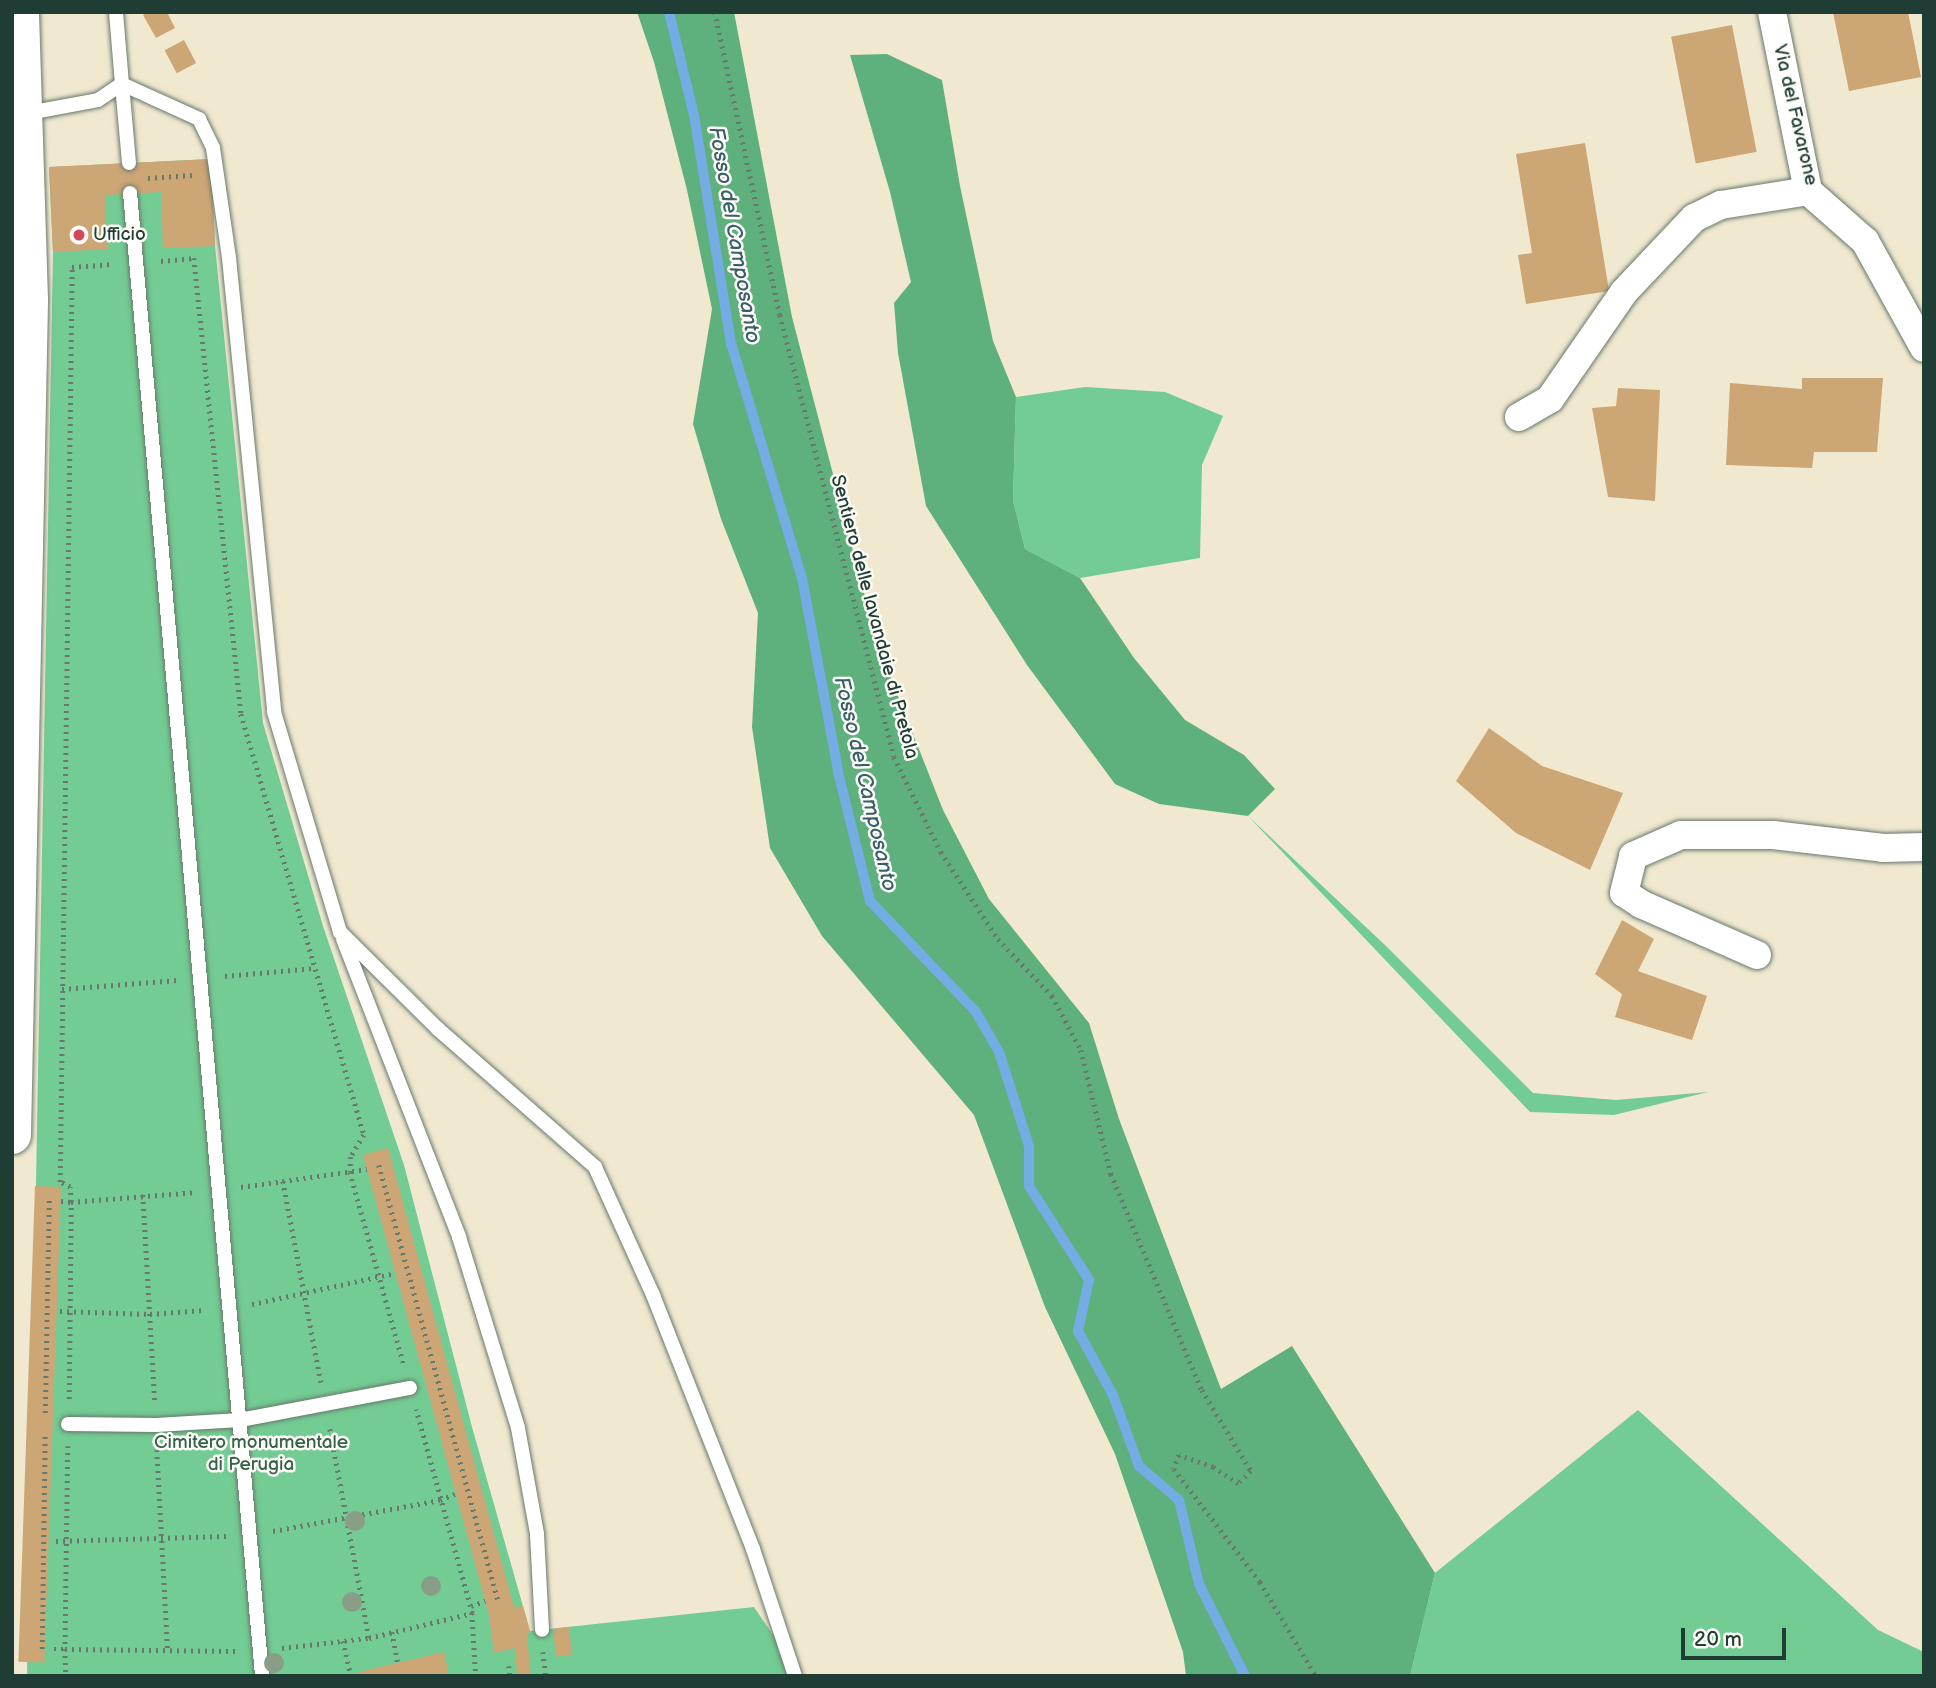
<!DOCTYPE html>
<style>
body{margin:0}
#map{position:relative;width:1936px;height:1688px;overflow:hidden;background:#f0e9d0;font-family:"Balsamiq Sans",sans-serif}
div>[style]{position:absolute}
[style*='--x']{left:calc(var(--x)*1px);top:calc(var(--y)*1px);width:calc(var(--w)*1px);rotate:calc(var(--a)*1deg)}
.green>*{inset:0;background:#73cc93}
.forest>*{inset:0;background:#5eb07d}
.stream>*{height:10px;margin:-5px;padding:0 5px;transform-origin:5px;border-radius:5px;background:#73ade4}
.building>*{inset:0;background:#cda676;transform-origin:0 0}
.path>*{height:4.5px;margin-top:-2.25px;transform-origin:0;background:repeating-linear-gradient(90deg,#68796b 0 2px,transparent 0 7px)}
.roads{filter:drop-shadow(0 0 2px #68796b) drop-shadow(0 0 2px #68796b)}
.lane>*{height:14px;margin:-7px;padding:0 7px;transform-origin:7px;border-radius:7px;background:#fff}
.street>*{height:28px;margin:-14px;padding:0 14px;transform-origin:14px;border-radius:14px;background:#fff}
.secondary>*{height:38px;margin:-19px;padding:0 19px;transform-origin:19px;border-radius:19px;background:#fff}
.trees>*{width:20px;height:20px;margin:-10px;border-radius:50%;background:#899e87}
.dots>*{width:19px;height:19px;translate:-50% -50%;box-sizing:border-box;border:4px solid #fdfcf7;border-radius:50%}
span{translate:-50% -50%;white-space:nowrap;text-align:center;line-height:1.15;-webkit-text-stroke:5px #fdfcf7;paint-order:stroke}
.street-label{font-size:19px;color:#1f3d34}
.poi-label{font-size:19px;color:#1f3d34}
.left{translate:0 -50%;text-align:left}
.park-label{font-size:19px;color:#34614c}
.water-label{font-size:21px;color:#385f69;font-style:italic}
.frame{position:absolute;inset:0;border:14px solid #1f3d34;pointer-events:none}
.scale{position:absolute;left:1681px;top:1628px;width:105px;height:32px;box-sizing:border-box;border:4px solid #1f3d34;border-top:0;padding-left:9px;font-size:21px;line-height:24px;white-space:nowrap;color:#1f3d34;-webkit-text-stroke:5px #fdfcf7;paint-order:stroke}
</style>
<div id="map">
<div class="green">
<i style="clip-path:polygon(211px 159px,215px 246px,263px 723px,323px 926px,404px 1165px,472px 1427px,530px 1631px,754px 1607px,801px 1676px,27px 1676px,53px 252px,49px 167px)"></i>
<i style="clip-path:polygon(1085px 387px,1165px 392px,1223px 416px,1202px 465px,1200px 558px,1080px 578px,1025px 549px,1013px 500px,1016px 397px)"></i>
<i style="clip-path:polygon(1248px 816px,1386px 946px,1533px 1093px,1616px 1100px,1708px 1092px,1614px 1115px,1530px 1112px)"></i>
<i style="clip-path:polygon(1638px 1410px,1878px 1630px,1924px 1652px,1924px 1676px,1410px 1676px,1435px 1573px)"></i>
</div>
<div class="forest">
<i style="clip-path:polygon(637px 12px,734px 12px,792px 317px,864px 593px,887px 668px,943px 810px,989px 899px,1089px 1023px,1119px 1119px,1221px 1389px,1292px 1346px,1435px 1573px,1410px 1676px,1186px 1676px,1183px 1652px,1115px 1454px,1045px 1307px,974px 1115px,822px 936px,770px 848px,752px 727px,758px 613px,721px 519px,693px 424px,712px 309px,687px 190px,654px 62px)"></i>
<i style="clip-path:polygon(887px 54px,942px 80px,960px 186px,993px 341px,1016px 397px,1013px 500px,1025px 549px,1080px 578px,1134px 658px,1185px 720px,1244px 755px,1275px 789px,1248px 816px,1159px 804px,1115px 784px,1027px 665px,926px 506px,898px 353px,894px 303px,911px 282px,890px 192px,850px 55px)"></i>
</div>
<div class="stream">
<i style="--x:669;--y:12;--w:106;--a:76.4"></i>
<i style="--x:694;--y:115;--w:231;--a:80.8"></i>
<i style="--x:731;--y:343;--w:245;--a:73.2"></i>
<i style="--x:802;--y:578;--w:201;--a:79.4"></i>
<i style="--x:839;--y:776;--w:129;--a:76.1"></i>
<i style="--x:870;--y:901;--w:153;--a:46.3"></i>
<i style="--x:976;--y:1012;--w:46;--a:60.1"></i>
<i style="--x:999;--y:1052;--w:99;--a:72.3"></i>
<i style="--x:1029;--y:1146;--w:40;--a:90"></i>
<i style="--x:1029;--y:1186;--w:112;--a:57.4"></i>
<i style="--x:1089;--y:1280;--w:52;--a:102.2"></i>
<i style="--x:1078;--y:1331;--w:73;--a:61.3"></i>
<i style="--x:1113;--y:1395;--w:76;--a:69.9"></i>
<i style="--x:1139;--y:1466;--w:52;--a:40.4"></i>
<i style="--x:1179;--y:1500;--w:86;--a:76.6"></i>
<i style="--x:1199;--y:1584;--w:103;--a:63.4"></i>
</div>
<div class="building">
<i style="clip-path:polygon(149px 12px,167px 12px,175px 28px,156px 38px,143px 15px)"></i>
<i style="clip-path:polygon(1833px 12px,1908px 12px,1921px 77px,1849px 91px)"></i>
<i style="left:1732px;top:25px;width:129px;height:62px;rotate:79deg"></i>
<i style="left:184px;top:40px;width:26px;height:22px;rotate:62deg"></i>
<i style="clip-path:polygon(1585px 143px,1609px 291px,1526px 304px,1518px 255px,1532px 253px,1516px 154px)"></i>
<i style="clip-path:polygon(211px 159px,215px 246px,163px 248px,161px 192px,105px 195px,107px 249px,53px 252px,49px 167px)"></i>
<i style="clip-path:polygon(1802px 378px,1883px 378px,1877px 452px,1814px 452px,1812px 468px,1726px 465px,1730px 383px,1802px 389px)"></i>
<i style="clip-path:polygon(1618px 388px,1660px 390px,1655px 501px,1608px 497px,1592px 408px,1616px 406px)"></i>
<i style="clip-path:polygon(1489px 728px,1542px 766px,1623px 793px,1590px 870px,1516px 833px,1456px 781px)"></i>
<i style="clip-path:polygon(1622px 920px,1654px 939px,1638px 971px,1707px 996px,1692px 1040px,1615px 1017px,1622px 994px,1595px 974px)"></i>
<i style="clip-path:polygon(388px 1148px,514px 1607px,523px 1606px,530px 1631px,527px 1635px,531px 1676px,517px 1676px,515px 1648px,494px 1653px,489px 1615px,363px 1155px)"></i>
<i style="left:35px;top:1186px;width:26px;height:476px;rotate:2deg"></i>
<i style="left:569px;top:1627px;width:28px;height:16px;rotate:84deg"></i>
<i style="clip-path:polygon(444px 1652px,449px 1676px,356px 1676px,355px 1673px)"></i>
</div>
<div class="path">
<i style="--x:715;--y:12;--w:310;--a:77.9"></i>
<i style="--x:780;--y:315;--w:456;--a:75.5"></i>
<i style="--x:894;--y:757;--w:106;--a:63.7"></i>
<i style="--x:941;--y:852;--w:104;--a:56.8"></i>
<i style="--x:998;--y:939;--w:79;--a:46.5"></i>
<i style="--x:1052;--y:996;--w:61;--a:61.8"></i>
<i style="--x:1081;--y:1050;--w:128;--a:76.4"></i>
<i style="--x:1111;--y:1174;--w:234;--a:67.2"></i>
<i style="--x:1202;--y:1390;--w:95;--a:58.8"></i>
<i style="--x:1251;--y:1471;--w:18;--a:135"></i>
<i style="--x:1238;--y:1484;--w:30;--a:-146"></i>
<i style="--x:1213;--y:1467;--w:36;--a:-161"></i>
<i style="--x:1179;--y:1455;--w:15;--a:110"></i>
<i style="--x:1174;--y:1469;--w:142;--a:52.7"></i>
<i style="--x:1260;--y:1582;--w:109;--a:59.2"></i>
<i style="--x:148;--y:178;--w:44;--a:-3.9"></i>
<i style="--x:161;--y:261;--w:33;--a:-5"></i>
<i style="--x:194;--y:258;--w:458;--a:84.1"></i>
<i style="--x:241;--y:714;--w:439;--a:73.7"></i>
<i style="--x:364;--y:1135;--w:26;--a:121"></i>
<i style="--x:351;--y:1157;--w:15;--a:94"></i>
<i style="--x:350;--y:1172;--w:200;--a:74.4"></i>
<i style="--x:225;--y:976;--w:90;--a:-5.1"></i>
<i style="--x:62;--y:989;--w:116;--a:-4.4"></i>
<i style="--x:379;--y:1165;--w:450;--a:74.7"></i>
<i style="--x:283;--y:1181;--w:205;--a:79.3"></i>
<i style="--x:241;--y:1187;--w:127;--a:-8.1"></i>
<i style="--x:143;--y:1195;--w:207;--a:86.7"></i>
<i style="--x:61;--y:1201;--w:10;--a:6"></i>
<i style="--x:71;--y:1202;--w:15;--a:-94"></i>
<i style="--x:70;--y:1187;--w:11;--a:-153"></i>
<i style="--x:60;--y:1182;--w:915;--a:-89.25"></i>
<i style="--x:72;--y:267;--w:42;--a:-4.1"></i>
<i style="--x:252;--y:1304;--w:146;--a:-12.2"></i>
<i style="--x:60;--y:1311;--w:90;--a:1.9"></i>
<i style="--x:150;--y:1314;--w:55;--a:-4.2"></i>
<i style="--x:69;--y:1399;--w:197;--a:-89.4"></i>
<i style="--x:71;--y:1202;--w:123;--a:-4.6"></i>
<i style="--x:45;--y:1413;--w:213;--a:-88.9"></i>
<i style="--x:330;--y:1429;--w:213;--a:79.4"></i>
<i style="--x:68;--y:1446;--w:203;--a:90.8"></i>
<i style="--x:65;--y:1649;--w:170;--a:0.7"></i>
<i style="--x:157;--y:1450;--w:201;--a:86.9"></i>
<i style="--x:273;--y:1531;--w:170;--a:-10.5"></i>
<i style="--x:440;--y:1500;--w:16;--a:-22"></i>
<i style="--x:56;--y:1541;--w:170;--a:-1.7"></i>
<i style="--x:471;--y:1606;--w:15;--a:-20"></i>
<i style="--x:472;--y:1613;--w:63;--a:86.4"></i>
<i style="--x:392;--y:1632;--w:32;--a:79"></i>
<i style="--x:343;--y:1641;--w:36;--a:77"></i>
<i style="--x:282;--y:1648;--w:88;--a:-6.6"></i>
<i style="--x:369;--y:1638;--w:106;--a:-13.6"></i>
<i style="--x:472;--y:1613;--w:211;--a:-105.4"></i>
<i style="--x:42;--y:1649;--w:214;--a:-89.2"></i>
<i style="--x:54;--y:1649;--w:11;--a:0"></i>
<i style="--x:65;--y:1649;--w:27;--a:88"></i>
<i style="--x:543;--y:1652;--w:24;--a:83"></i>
<i style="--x:509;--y:1666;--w:10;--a:84"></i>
</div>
<div class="roads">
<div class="lane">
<i style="--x:23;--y:114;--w:76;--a:-10.6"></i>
<i style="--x:98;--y:100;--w:29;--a:-34"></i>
<i style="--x:122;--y:84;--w:72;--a:-94.8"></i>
<i style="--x:129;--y:163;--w:79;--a:-95.1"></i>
<i style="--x:122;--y:84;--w:85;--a:24.4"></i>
<i style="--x:199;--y:119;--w:32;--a:64"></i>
<i style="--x:213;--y:148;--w:111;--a:81.7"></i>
<i style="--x:229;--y:258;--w:456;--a:84.3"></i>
<i style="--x:274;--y:712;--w:230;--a:73.3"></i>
<i style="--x:340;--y:932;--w:138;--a:44.7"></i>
<i style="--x:438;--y:1029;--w:209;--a:41.3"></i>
<i style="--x:595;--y:1167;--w:141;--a:65.6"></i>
<i style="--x:653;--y:1295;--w:273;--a:68.5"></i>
<i style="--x:753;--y:1549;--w:134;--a:71.7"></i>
<i style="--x:130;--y:193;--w:1489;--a:84.91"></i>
<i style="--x:343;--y:939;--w:320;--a:68.7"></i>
<i style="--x:459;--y:1237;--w:200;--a:72.8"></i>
<i style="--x:518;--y:1428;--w:108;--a:79.8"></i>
<i style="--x:537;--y:1534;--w:96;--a:87"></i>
<i style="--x:68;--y:1424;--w:88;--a:0.7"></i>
<i style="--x:156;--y:1425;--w:84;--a:-3.4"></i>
<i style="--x:240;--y:1420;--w:173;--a:-10.7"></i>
</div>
<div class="street">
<i style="--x:1772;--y:12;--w:183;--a:78.6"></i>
<i style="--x:1808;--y:191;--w:76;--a:41.3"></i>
<i style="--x:1865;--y:241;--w:122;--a:61.1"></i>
<i style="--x:1519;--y:417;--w:36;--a:-30"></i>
<i style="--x:1550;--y:399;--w:130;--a:-55.3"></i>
<i style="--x:1624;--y:292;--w:102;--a:-46.6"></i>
<i style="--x:1694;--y:218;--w:30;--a:-26"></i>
<i style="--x:1721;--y:205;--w:88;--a:-9.1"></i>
<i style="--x:1757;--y:955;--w:127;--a:-156.3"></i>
<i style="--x:1641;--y:904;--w:20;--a:-147"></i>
<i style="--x:1624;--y:893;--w:38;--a:-76"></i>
<i style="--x:1633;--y:856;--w:52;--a:-23.6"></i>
<i style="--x:1681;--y:835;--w:92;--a:0"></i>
<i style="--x:1773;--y:835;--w:111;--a:6.7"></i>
<i style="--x:1883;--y:848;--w:41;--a:-1.4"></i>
</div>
<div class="secondary">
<i style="--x:12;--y:1135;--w:835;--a:-88.83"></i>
<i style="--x:29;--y:300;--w:288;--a:-91.8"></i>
</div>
</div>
<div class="trees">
<i style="left:355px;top:1521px"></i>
<i style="left:431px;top:1586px"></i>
<i style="left:352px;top:1602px"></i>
<i style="left:274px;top:1663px"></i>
</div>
<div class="dots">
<i style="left:79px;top:235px;background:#d1495b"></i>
</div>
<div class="street-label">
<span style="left:1795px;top:115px;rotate:77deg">Via del Favarone</span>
<span style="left:874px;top:617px;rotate:75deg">Sentiero delle lavandaie di Pretola</span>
</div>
<div class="poi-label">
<span class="left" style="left:93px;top:235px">Ufficio</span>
</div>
<div class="park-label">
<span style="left:251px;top:1454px">Cimitero monumentale<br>di Perugia</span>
</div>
<div class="water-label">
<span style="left:734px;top:235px;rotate:80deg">Fosso del Camposanto</span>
<span style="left:865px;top:784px;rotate:77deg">Fosso del Camposanto</span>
</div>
<div class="frame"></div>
<div class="scale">20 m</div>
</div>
